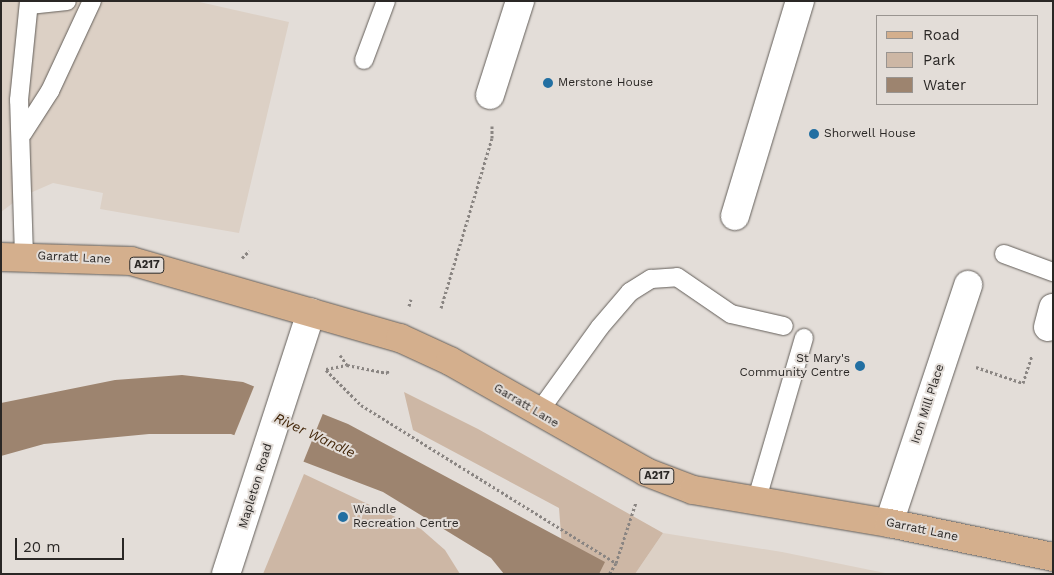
<!DOCTYPE html>
<style>
body{margin:0}
#map{position:relative;width:1054px;height:575px;overflow:hidden;background:#e3ddd8;font-family:"Work Sans",sans-serif}
div>[style]{position:absolute}
[style*='--x']{left:calc(var(--x)*1px);top:calc(var(--y)*1px);width:calc(var(--w)*1px);rotate:calc(var(--a)*1deg)}
.built>*{inset:0;background:#dcd0c5}
.green>*{inset:0;background:#cdb7a5}
.water>*{inset:0;background:#9d846f}
.pier>*{inset:0;background:#e3ddd8;transform-origin:0 0}
.path>*{height:3px;margin-top:-1.5px;transform-origin:0;background:repeating-linear-gradient(90deg,#8a8582 0 2.5px,transparent 0 5px)}
.roads{filter:drop-shadow(0 0 1px #635e59) drop-shadow(0 0 1px #635e59)}
.lane>*{height:18px;margin:-9px;padding:0 9px;transform-origin:9px;border-radius:9px;background:#fff}
.street>*{height:28px;margin:-14px;padding:0 14px;transform-origin:14px;border-radius:14px;background:#fff}
.primary>*{height:28px;margin:-14px;padding:0 14px;transform-origin:14px;border-radius:14px;background:#d4af8d}
.dots>*{width:14px;height:14px;translate:-50% -50%;box-sizing:border-box;border:2px solid #e3ddd8;border-radius:50%}
span{translate:-50% -50%;white-space:nowrap;text-align:center;line-height:1.15;-webkit-text-stroke:4px #e3ddd8;paint-order:stroke}
.shield-label span{padding:1px 4px;background:#e3ddd8;border:1px solid;border-radius:4px;-webkit-text-stroke-width:0}
.shield-label{font-size:11px;color:#2a2725;font-weight:700}
.poi-label{font-size:12px;color:#2a2725}
.left{translate:0 -50%;text-align:left}
.right{translate:-100% -50%;text-align:right}
.street-label{font-size:12px;color:#2a2725}
.water-label{font-size:14px;color:#43270a;font-style:italic}
.frame{position:absolute;inset:0;border:2px solid #2a2725;pointer-events:none}
.legend{position:absolute;left:876px;top:15px;width:162px;height:90px;box-sizing:border-box;background:#e3ddd8;border:1px solid #999490;margin:0;padding:6px 9px;list-style:none;font-size:15px;color:#2a2725}
.legend li{display:flex;align-items:center;gap:10px;height:25px}
.legend b{width:25px;border:1px solid #999490}
.scale{position:absolute;left:15px;top:538px;width:109px;height:22px;box-sizing:border-box;border:2px solid #2a2725;border-top:0;padding-left:6px;font-size:15px;line-height:18px;white-space:nowrap;color:#2a2725;-webkit-text-stroke:4px #e3ddd8;paint-order:stroke}
</style>
<div id="map">
<div class="built">
<i style="clip-path:polygon(1px 1px,195px 1px,289px 22px,239px 233px,100px 209px,103px 193px,53px 183px,21px 197px,1px 212px)"></i>
<i style="clip-path:polygon(663px 533px,782px 552px,890px 574px,635px 574px)"></i>
</div>
<div class="green">
<i style="clip-path:polygon(404px 392px,478px 429px,663px 533px,635px 574px,564px 574px,559px 508px,413px 430px)"></i>
<i style="clip-path:polygon(304px 474px,421px 529px,445px 550px,460px 574px,263px 574px)"></i>
</div>
<div class="water">
<i style="clip-path:polygon(182px 375px,243px 382px,348px 424px,605px 562px,599px 574px,504px 574px,491px 558px,383px 492px,231px 434px,149px 434px,44px 444px,1px 456px,1px 403px,115px 380px)"></i>
</div>
<div class="pier">
<i style="left:255px;top:384px;width:74px;height:58px;rotate:22deg"></i>
</div>
<div class="path">
<i style="--x:242;--y:258;--w:10;--a:-45"></i>
<i style="--x:409;--y:306;--w:7;--a:-74"></i>
<i style="--x:441;--y:308;--w:177;--a:-73.3"></i>
<i style="--x:492;--y:138;--w:12;--a:-90"></i>
<i style="--x:340;--y:355;--w:12;--a:55"></i>
<i style="--x:976;--y:367;--w:50;--a:18.8"></i>
<i style="--x:1023;--y:383;--w:28;--a:-72"></i>
<i style="--x:326;--y:369;--w:21;--a:-11"></i>
<i style="--x:347;--y:365;--w:41;--a:11.3"></i>
<i style="--x:387;--y:373;--w:4;--a:-63"></i>
<i style="--x:326;--y:370;--w:49;--a:45"></i>
<i style="--x:361;--y:405;--w:300;--a:31.8"></i>
<i style="--x:616;--y:563;--w:13;--a:122"></i>
<i style="--x:616;--y:563;--w:64;--a:-71.8"></i>
</div>
<div class="roads">
<div class="lane">
<i style="--x:29;--y:5;--w:38;--a:-6"></i>
<i style="--x:364;--y:60;--w:63;--a:-69.6"></i>
<i style="--x:23;--y:133;--w:50;--a:-57.3"></i>
<i style="--x:50;--y:91;--w:99;--a:-65"></i>
<i style="--x:1004;--y:254;--w:52;--a:20.2"></i>
<i style="--x:24;--y:256;--w:156;--a:-91.8"></i>
<i style="--x:19;--y:100;--w:100;--a:-84.2"></i>
<i style="--x:538;--y:413;--w:106;--a:-54.2"></i>
<i style="--x:600;--y:327;--w:46;--a:-49.4"></i>
<i style="--x:630;--y:292;--w:25;--a:-32"></i>
<i style="--x:651;--y:279;--w:26;--a:-4"></i>
<i style="--x:677;--y:277;--w:65;--a:34.4"></i>
<i style="--x:731;--y:314;--w:54;--a:12.8"></i>
<i style="--x:756;--y:502;--w:171;--a:-73.7"></i>
</div>
<div class="street">
<i style="--x:490;--y:95;--w:99;--a:-72.3"></i>
<i style="--x:735;--y:216;--w:225;--a:-73.2"></i>
<i style="--x:1048;--y:327;--w:20;--a:-75"></i>
<i style="--x:889;--y:523;--w:251;--a:-71.6"></i>
<i style="--x:226;--y:574;--w:275;--a:-72"></i>
</div>
<div class="primary">
<i style="--x:1;--y:257;--w:130;--a:1.8"></i>
<i style="--x:131;--y:261;--w:280;--a:16"></i>
<i style="--x:400;--y:338;--w:55;--a:24.7"></i>
<i style="--x:450;--y:361;--w:225;--a:29.5"></i>
<i style="--x:646;--y:472;--w:50;--a:21"></i>
<i style="--x:693;--y:490;--w:199;--a:9.6"></i>
<i style="--x:889;--y:523;--w:167;--a:11.7"></i>
</div>
</div>
<div class="dots">
<i style="left:548px;top:83px;background:#226fa2"></i>
<i style="left:814px;top:134px;background:#226fa2"></i>
<i style="left:860px;top:366px;background:#226fa2"></i>
<i style="left:343px;top:517px;background:#226fa2"></i>
</div>
<div class="shield-label">
<span style="left:147px;top:265px">A217</span>
<span style="left:657px;top:476px">A217</span>
</div>
<div class="poi-label">
<span class="left" style="left:558px;top:83px">Merstone House</span>
<span class="left" style="left:824px;top:134px">Shorwell House</span>
<span class="right" style="left:850px;top:366px">St Mary's<br>Community Centre</span>
<span class="left" style="left:353px;top:517px">Wandle<br>Recreation Centre</span>
</div>
<div class="street-label">
<span style="left:74px;top:258px;rotate:3deg">Garratt Lane</span>
<span style="left:928px;top:404px;rotate:-72deg">Iron Mill Place</span>
<span style="left:526px;top:406px;rotate:31deg">Garratt Lane</span>
<span style="left:256px;top:486px;rotate:-73deg">Mapleton Road</span>
<span style="left:922px;top:530px;rotate:12deg">Garratt Lane</span>
</div>
<div class="water-label">
<span style="left:315px;top:435px;rotate:25deg">River Wandle</span>
</div>
<div class="frame"></div>
<ul class="legend">
<li><b style="height:6px;background:#d4af8d"></b>Road</li>
<li><b style="height:14px;background:#cdb7a5"></b>Park</li>
<li><b style="height:14px;background:#9d846f"></b>Water</li>
</ul>
<div class="scale">20 m</div>
</div>
